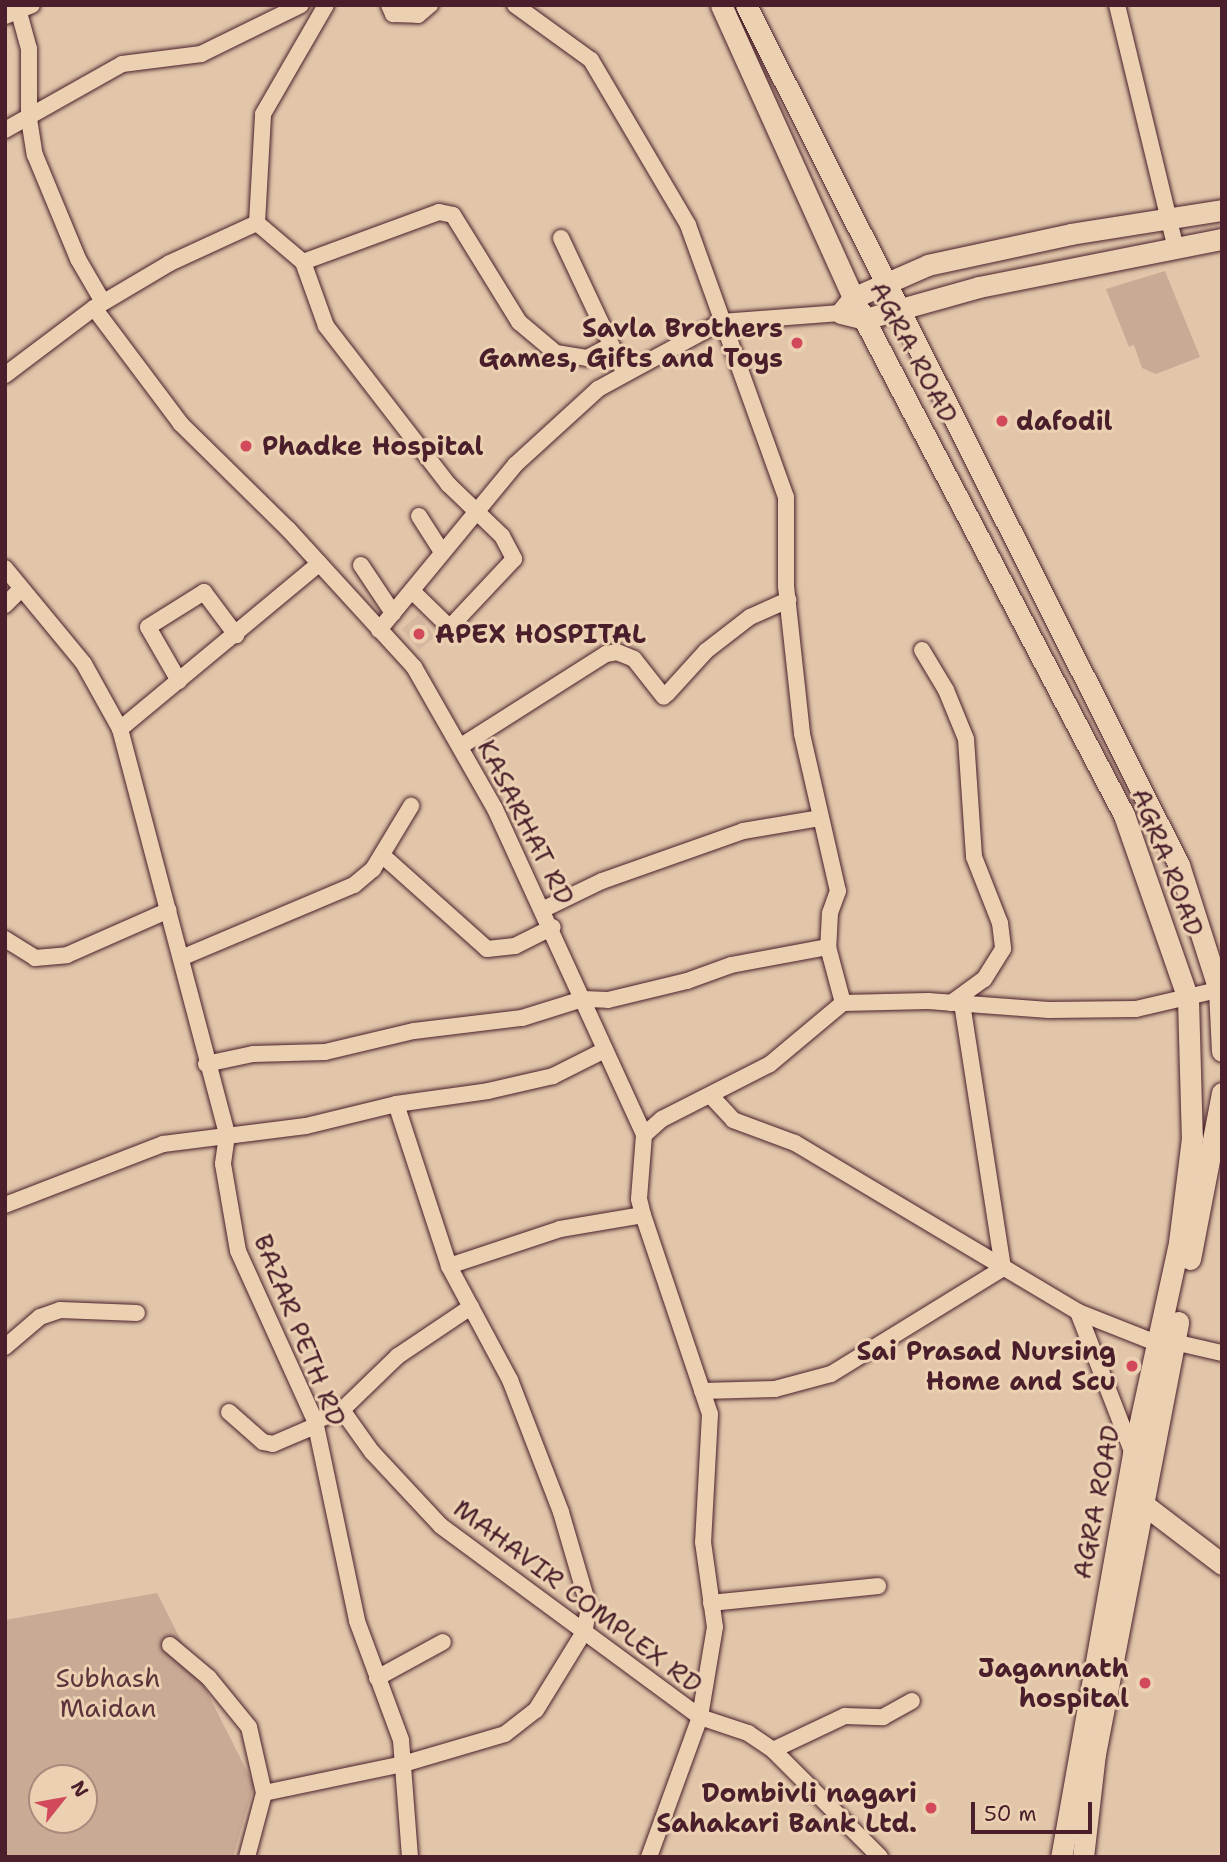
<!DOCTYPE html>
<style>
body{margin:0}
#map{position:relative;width:1227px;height:1862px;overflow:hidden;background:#e1c6aa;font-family:"Shantell Sans",sans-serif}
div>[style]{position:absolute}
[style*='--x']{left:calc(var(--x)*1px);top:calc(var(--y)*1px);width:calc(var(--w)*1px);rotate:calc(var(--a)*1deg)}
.built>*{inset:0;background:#d4b89f}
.green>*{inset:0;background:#c8aa95}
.roads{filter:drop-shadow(0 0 2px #4a1f2b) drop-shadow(0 0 2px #4a1f2b)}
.minor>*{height:16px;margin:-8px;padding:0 8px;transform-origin:8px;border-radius:8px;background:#ebd0b2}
.major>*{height:21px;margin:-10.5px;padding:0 10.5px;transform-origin:10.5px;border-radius:10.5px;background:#ebd0b2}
.dots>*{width:19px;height:19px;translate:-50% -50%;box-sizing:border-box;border:4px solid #ebd0b2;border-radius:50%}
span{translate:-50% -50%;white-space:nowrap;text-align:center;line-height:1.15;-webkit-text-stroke:6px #ebd0b2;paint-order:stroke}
.poi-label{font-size:26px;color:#4a1f2b;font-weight:700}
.right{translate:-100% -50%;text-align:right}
.left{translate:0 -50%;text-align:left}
.street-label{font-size:26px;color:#4a1f2b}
.park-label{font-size:26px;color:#5d343b}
.frame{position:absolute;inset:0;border:7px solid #4a1f2b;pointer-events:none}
.north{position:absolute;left:28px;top:1764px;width:70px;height:70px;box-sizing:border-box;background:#ebd0b2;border:2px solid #ab897c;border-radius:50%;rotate:59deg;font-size:19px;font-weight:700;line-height:28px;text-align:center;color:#4a1f2b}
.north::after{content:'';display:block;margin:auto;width:24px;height:32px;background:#d1495b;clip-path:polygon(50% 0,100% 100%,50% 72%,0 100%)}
.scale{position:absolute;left:971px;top:1802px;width:121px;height:32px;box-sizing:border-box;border:4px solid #4a1f2b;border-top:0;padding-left:9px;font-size:21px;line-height:24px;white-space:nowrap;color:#4a1f2b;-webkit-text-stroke:5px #ebd0b2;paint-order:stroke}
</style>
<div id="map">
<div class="built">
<i style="clip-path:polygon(418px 615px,426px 624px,420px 629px,428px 628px,435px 637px,419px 650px,402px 629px)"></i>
</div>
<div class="green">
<i style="clip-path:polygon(1165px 271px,1200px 357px,1156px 374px,1142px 368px,1134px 345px,1129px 347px,1106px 289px)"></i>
<i style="clip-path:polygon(evenodd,157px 1593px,254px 1785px,233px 1857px,5px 1857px,5px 1620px,157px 1593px,42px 1778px,84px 1778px,84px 1820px,42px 1820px,42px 1778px)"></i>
</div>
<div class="roads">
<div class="minor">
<i style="--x:17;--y:5;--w:46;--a:74.7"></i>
<i style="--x:29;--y:49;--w:70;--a:90"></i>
<i style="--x:29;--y:119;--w:36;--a:81"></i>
<i style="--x:35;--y:155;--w:113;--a:67.5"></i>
<i style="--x:78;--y:259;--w:50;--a:59.8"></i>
<i style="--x:389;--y:5;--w:10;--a:66"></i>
<i style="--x:393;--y:14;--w:25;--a:2"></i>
<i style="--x:418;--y:15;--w:16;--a:-40"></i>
<i style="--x:515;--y:5;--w:94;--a:35.9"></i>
<i style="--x:591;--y:60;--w:191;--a:59.5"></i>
<i style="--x:688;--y:225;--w:289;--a:70.2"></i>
<i style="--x:786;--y:497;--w:89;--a:90"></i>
<i style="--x:786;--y:586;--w:149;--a:83.8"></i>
<i style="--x:802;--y:734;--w:161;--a:77.1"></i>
<i style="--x:838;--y:891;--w:23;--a:110"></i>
<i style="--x:830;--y:913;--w:34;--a:93"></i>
<i style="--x:828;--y:947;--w:58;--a:75"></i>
<i style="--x:1117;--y:5;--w:250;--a:76.4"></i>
<i style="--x:5;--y:16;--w:29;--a:-22"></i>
<i style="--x:5;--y:130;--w:134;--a:-29.4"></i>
<i style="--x:122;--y:64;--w:80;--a:-7.2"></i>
<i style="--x:201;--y:54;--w:111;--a:-26.1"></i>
<i style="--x:257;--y:223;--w:60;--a:40.3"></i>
<i style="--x:303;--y:262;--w:68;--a:70.2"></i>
<i style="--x:326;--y:326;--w:200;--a:52.3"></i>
<i style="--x:448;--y:484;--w:75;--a:43.9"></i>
<i style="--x:502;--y:536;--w:26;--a:62"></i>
<i style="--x:514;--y:559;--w:89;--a:133.2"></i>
<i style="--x:453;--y:624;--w:6;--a:171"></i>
<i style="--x:447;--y:625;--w:49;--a:-135.8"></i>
<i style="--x:257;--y:223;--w:109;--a:-86.8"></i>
<i style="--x:263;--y:114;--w:126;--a:-60"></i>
<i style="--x:561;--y:238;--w:148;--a:64.8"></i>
<i style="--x:303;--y:262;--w:145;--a:-20.2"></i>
<i style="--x:439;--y:212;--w:14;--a:12"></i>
<i style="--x:453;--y:215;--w:126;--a:58.3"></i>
<i style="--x:519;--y:322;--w:48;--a:40"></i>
<i style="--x:556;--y:353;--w:31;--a:9"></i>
<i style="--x:587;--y:358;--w:27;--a:-28"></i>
<i style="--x:94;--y:308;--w:145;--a:53.1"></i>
<i style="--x:181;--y:424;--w:150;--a:44.5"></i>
<i style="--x:288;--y:529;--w:187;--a:47.6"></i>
<i style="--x:414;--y:667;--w:163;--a:60.3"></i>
<i style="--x:495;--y:809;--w:358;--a:65.4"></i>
<i style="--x:644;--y:1135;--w:64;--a:94.5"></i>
<i style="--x:639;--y:1199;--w:16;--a:76"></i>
<i style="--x:643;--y:1215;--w:210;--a:71.4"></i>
<i style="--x:710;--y:1414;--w:128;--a:93.1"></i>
<i style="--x:703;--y:1542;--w:86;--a:82"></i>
<i style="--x:715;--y:1627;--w:91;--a:99.5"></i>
<i style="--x:700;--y:1717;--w:149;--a:110"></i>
<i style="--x:5;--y:375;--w:111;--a:-37"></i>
<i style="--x:94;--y:308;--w:88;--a:-30.6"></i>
<i style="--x:170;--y:263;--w:96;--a:-24.7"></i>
<i style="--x:419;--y:516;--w:43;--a:57.4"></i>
<i style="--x:361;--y:565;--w:58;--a:56.3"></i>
<i style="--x:5;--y:568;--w:124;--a:50.5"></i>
<i style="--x:84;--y:664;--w:74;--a:61"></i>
<i style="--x:120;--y:729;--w:420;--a:75.2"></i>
<i style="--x:227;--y:1135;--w:29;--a:98"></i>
<i style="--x:223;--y:1164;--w:88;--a:80.2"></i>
<i style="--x:238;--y:1251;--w:187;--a:65.6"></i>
<i style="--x:315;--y:1421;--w:204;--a:78.1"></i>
<i style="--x:357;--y:1621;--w:127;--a:69.7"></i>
<i style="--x:401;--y:1740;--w:117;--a:85.6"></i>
<i style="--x:5;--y:605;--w:23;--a:-45"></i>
<i style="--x:379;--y:630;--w:215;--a:-50.5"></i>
<i style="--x:516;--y:464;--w:111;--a:-42.4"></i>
<i style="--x:598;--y:389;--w:140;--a:-28.6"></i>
<i style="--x:721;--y:322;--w:120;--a:-4.3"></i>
<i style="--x:922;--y:650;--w:47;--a:59"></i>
<i style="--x:946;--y:690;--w:53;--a:67.8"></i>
<i style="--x:966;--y:739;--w:118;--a:86.1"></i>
<i style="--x:974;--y:857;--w:71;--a:68.5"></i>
<i style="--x:1000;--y:923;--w:26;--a:83"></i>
<i style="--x:1003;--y:949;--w:36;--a:122"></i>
<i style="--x:984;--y:979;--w:41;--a:144"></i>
<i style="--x:179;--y:681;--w:62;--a:-119.9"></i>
<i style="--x:148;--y:627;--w:66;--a:-32"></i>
<i style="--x:204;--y:592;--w:54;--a:53.3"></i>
<i style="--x:667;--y:694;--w:58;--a:-47.8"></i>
<i style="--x:706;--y:651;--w:56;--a:-37.7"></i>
<i style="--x:750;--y:617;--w:42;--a:-24.1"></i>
<i style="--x:120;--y:729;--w:259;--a:-39.7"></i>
<i style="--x:461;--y:746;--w:172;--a:-32.4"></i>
<i style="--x:606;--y:654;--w:11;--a:-10"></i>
<i style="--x:617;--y:652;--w:18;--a:22"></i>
<i style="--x:634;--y:659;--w:48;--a:51.7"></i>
<i style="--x:382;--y:855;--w:141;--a:41.8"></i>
<i style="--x:487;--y:949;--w:28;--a:-6"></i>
<i style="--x:515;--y:946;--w:42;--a:-26.6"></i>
<i style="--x:544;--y:909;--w:64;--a:-25.8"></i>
<i style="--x:602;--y:881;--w:150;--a:-19.5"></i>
<i style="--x:743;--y:831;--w:79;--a:-9.5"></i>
<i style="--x:5;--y:939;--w:36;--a:32"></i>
<i style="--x:35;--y:958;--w:32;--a:-5"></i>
<i style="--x:67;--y:955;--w:111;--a:-23.8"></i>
<i style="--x:181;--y:958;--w:188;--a:-22.9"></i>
<i style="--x:354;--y:885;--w:25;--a:-40"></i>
<i style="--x:373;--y:869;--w:74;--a:-58.9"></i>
<i style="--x:843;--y:1003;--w:85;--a:-1.3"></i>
<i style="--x:928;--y:1001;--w:121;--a:4.3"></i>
<i style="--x:1049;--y:1010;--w:87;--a:-0.7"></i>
<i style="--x:1136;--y:1009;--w:88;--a:-13.1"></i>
<i style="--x:206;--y:1064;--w:48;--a:-12"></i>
<i style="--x:253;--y:1054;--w:72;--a:-1.6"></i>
<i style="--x:325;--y:1052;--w:91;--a:-13.3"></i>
<i style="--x:414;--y:1031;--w:109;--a:-6.9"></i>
<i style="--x:522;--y:1018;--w:64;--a:-17.3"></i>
<i style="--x:583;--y:999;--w:25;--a:2"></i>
<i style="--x:608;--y:1000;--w:81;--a:-13.5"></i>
<i style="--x:687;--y:981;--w:47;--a:-20"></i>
<i style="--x:731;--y:965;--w:99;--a:-10.5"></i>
<i style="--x:711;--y:1096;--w:33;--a:47"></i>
<i style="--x:733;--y:1120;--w:66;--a:20.4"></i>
<i style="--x:795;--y:1143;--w:330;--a:30.8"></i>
<i style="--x:1078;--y:1312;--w:87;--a:21.6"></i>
<i style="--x:644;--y:1135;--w:24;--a:-42"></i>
<i style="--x:662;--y:1119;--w:121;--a:-27"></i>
<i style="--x:770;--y:1064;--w:95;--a:-39.9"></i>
<i style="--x:5;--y:1205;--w:169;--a:-21.1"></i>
<i style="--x:163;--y:1144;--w:144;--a:-7.2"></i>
<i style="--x:306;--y:1126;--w:93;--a:-13.7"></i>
<i style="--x:396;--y:1104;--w:93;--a:-8"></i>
<i style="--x:488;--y:1091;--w:67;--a:-13"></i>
<i style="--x:553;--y:1076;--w:58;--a:-26.6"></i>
<i style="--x:449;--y:1266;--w:117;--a:-18.4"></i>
<i style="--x:560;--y:1229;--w:84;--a:-9.6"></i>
<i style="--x:1078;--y:1312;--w:152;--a:68.8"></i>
<i style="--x:1174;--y:1342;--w:49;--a:12.9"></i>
<i style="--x:5;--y:1347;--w:46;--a:-40.6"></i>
<i style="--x:40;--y:1317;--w:21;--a:-19"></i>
<i style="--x:60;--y:1310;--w:77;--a:2.2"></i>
<i style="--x:702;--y:1391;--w:73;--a:-1.6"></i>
<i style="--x:775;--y:1389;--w:58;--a:-15"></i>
<i style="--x:831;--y:1374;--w:202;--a:-31.6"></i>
<i style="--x:1003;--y:1268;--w:267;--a:-98.8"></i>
<i style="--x:342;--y:1410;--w:52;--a:54.5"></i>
<i style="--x:372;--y:1452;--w:101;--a:47"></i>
<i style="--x:441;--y:1526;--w:322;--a:36.4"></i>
<i style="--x:700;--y:1717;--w:51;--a:18.4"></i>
<i style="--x:748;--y:1733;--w:30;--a:34"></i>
<i style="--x:773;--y:1750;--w:151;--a:45"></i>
<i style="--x:229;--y:1412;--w:45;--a:41.4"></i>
<i style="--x:263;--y:1442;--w:10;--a:11"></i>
<i style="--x:273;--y:1444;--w:46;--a:-23.2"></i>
<i style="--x:315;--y:1421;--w:29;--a:-22"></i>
<i style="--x:342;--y:1410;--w:78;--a:-44"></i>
<i style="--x:398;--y:1356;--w:88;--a:-33.9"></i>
<i style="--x:711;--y:1603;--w:168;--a:-5.8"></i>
<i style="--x:170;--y:1645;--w:51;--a:40.2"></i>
<i style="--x:209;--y:1678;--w:63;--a:50.8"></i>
<i style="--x:249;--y:1727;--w:68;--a:77.2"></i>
<i style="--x:377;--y:1678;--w:75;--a:-28.6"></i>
<i style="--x:773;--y:1750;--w:80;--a:-25.3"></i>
<i style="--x:845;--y:1716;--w:38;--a:2"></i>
<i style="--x:883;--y:1717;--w:33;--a:-29"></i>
<i style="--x:247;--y:1857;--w:66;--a:-75.1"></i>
<i style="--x:264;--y:1793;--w:142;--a:-11.8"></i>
<i style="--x:403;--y:1764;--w:106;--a:-16.4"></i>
<i style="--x:505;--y:1734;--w:39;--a:-38"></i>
<i style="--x:536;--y:1710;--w:92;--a:-58.4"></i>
<i style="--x:584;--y:1632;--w:25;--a:-78"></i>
<i style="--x:589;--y:1608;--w:100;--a:-106.3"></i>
<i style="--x:561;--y:1512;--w:142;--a:-111.1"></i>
<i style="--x:510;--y:1380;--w:129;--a:-118.2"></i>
<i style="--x:449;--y:1266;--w:170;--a:-108.1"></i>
</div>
<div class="major">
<i style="--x:721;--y:5;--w:321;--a:65.7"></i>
<i style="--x:853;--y:298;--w:584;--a:62.34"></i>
<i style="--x:1124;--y:815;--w:195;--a:70.8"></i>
<i style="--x:1188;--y:999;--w:139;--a:88.4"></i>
<i style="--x:1192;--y:1138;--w:106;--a:97.1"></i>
<i style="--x:1179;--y:1243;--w:216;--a:102.3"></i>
<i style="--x:1133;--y:1454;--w:409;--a:100.1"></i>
<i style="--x:746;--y:5;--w:963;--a:63.28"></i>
<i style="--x:1179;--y:865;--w:131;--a:72.3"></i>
<i style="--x:1219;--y:990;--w:61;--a:87.2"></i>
<i style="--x:1222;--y:210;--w:153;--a:171"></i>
<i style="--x:1071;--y:234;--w:146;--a:167.8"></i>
<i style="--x:928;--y:265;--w:82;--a:156.3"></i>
<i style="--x:853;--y:298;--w:19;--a:129"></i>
<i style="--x:841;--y:313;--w:25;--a:14"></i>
<i style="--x:865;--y:319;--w:118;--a:-15.7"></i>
<i style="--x:979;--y:287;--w:248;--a:-11.2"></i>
<i style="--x:1190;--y:1259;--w:169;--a:-79.1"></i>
<i style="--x:1134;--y:1497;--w:111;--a:37.3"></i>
<i style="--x:1083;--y:1857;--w:104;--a:-83.4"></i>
<i style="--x:1095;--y:1754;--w:440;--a:-79.1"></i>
</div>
</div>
<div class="dots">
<i style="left:797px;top:343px;background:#d1495b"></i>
<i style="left:1002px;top:421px;background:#d1495b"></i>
<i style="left:246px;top:446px;background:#d1495b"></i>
<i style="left:419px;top:634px;background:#d1495b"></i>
<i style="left:1132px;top:1366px;background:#d1495b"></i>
<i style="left:1145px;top:1683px;background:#d1495b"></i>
<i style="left:931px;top:1808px;background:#d1495b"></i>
</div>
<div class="poi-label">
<span class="right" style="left:783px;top:343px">Savla Brothers<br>Games, Gifts and Toys</span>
<span class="left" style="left:1016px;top:421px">dafodil</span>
<span class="left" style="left:262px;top:446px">Phadke Hospital</span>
<span class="left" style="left:435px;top:634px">APEX HOSPITAL</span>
<span class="right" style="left:1116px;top:1366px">Sai Prasad Nursing<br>Home and Scu</span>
<span class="right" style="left:1129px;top:1683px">Jagannath<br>hospital</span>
<span class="right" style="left:917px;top:1808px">Dombivli nagari<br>Sahakari Bank Ltd.</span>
</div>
<div class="street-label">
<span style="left:914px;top:352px;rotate:62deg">AGRA ROAD</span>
<span style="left:526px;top:822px;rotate:63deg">KASARHAT RD</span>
<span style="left:1168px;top:862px;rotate:69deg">AGRA ROAD</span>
<span style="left:300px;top:1330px;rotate:68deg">BAZAR PETH RD</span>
<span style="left:1096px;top:1502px;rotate:-79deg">AGRA ROAD</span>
<span style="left:578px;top:1596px;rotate:37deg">MAHAVIR COMPLEX RD</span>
</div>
<div class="park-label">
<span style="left:108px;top:1693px">Subhash<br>Maidan</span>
</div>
<div class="frame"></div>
<div class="north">N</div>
<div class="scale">50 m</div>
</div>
